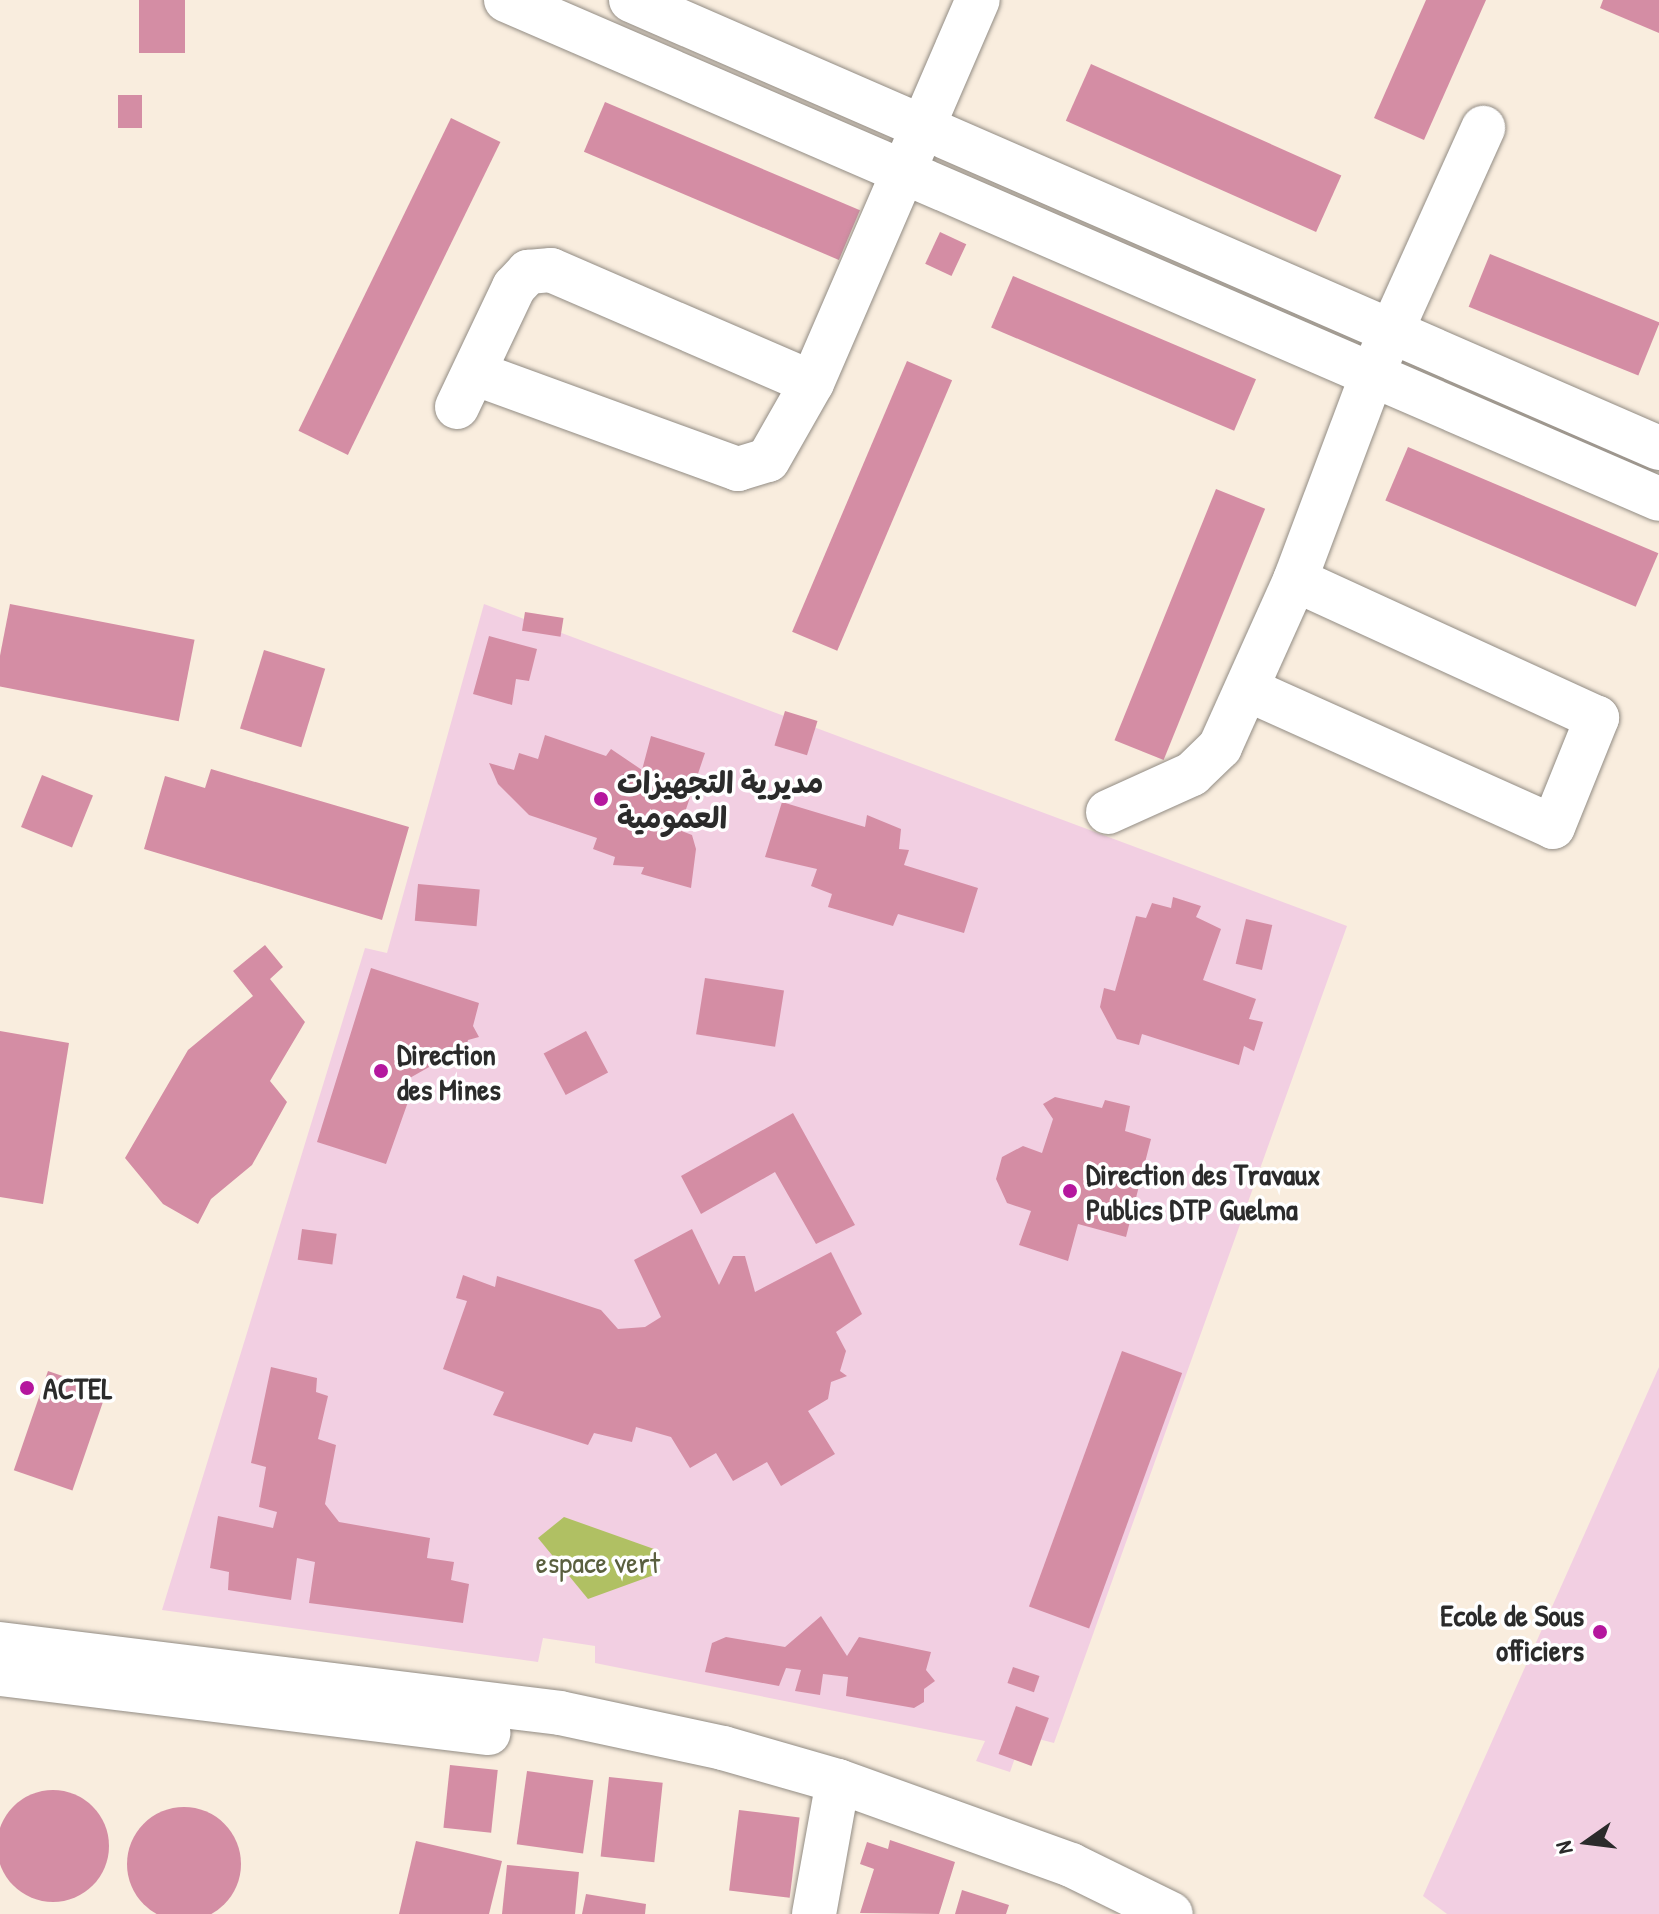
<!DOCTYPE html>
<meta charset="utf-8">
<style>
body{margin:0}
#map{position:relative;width:1659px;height:1914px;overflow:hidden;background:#f9edde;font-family:"Patrick Hand","Playpen Sans Arabic",sans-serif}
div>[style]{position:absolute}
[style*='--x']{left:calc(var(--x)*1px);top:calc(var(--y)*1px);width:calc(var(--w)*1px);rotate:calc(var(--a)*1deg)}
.built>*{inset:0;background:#f2cfe2}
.green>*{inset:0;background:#b0c063}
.building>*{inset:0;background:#d48da4;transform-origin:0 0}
.round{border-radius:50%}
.roads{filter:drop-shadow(0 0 2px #928c84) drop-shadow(0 0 2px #928c84)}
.minor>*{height:44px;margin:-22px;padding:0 22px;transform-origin:22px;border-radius:22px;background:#fff}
.dots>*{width:22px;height:22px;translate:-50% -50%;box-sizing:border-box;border:4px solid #fff;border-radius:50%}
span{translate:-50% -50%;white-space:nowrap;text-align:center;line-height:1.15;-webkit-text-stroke:7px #fff;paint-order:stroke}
.poi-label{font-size:30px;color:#2b2b2b;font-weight:700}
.left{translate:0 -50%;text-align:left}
.right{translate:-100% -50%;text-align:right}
.park-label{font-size:30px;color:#5a5f3f}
.north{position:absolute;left:1547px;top:1802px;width:80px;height:80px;-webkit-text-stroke:6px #fff;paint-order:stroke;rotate:256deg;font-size:22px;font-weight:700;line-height:32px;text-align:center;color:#2b2b2b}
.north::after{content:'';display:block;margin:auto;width:28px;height:36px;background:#2b2b2b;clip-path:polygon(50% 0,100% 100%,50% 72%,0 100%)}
</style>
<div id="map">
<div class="built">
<i style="clip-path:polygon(484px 604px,1347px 926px,1054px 1743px,1023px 1735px,1010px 1772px,976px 1761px,985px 1741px,595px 1663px,595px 1646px,543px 1638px,538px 1662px,162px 1610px,365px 948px,387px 953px)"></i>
<i style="clip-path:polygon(1659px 1367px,1659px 1914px,1447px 1914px,1423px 1896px)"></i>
</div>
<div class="green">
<i style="clip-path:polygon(564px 1517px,654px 1549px,654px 1575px,588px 1599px,538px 1538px)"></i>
</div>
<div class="building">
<i style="left:139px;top:0;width:46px;height:53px"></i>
<i style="clip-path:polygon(1426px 0,1486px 0,1424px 140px,1374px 118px)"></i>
<i style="clip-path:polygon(1603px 0,1659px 0,1659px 33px,1600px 8px)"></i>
<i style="left:1091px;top:64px;width:274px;height:62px;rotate:24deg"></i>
<i style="left:118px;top:95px;width:24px;height:33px"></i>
<i style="left:605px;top:102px;width:277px;height:54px;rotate:23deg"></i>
<i style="left:451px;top:118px;width:55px;height:348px;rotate:26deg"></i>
<i style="left:940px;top:232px;width:29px;height:35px;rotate:25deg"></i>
<i style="left:1490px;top:254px;width:183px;height:57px;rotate:22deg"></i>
<i style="left:1013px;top:276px;width:264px;height:56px;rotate:23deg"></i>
<i style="left:907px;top:361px;width:49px;height:294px;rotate:23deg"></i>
<i style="left:1408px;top:447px;width:272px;height:58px;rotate:23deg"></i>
<i style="left:1216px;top:489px;width:53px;height:271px;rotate:22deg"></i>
<i style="left:10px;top:604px;width:188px;height:83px;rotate:11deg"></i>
<i style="left:525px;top:612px;width:39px;height:19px;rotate:9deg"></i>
<i style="clip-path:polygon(489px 636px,537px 649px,529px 681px,516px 679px,512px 705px,473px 694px)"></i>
<i style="left:264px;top:650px;width:64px;height:82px;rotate:17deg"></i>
<i style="left:785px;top:711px;width:34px;height:36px;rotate:17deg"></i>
<i style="clip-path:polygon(545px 735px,606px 756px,611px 749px,642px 770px,651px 736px,705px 753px,679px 830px,692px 835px,696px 849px,691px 888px,641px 874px,644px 867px,613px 865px,615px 857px,593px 849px,597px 838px,529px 815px,498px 784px,489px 763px,514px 770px,519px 753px,538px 759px)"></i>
<i style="clip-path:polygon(211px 769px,409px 827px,382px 920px,144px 849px,165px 776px,205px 788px)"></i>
<i style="left:42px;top:775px;width:55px;height:56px;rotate:22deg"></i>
<i style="clip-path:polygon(782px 802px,865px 827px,867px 815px,901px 829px,899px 849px,909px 850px,904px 865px,978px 888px,964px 933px,898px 914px,893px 926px,828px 907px,832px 894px,811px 886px,817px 869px,765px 857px)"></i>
<i style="left:418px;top:884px;width:62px;height:37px;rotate:5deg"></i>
<i style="clip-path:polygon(1173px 897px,1201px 906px,1196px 917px,1221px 929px,1203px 980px,1256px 999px,1249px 1019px,1263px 1022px,1254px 1051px,1244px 1046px,1239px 1065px,1142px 1034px,1139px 1045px,1117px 1039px,1100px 1007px,1104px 988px,1115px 991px,1136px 916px,1146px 918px,1152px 903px,1171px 908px)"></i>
<i style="left:1246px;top:919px;width:27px;height:46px;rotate:13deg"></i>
<i style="clip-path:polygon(265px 945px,283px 967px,270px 979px,305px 1022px,270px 1081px,287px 1102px,252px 1165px,211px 1199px,198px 1224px,163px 1204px,125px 1158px,188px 1050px,253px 996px,233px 971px)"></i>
<i style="clip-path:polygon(371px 968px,479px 1003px,473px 1026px,479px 1037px,468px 1040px,461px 1063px,445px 1058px,408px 1079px,409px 1099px,386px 1164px,317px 1142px)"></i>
<i style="left:705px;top:978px;width:80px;height:57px;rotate:9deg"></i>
<i style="clip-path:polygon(0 1031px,69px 1043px,43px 1204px,0 1197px)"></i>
<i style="left:586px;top:1031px;width:47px;height:48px;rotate:62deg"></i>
<i style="clip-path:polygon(1055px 1097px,1102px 1108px,1105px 1100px,1130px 1106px,1125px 1131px,1151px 1139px,1126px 1237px,1078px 1224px,1068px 1261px,1019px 1245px,1031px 1211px,1007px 1203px,996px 1179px,1002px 1157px,1023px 1146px,1042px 1153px,1053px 1119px,1043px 1104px)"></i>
<i style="clip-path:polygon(793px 1113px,855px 1225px,816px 1244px,775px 1172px,701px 1214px,681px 1176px)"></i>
<i style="left:302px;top:1229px;width:35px;height:31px;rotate:8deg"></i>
<i style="clip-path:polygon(692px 1229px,719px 1285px,733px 1256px,745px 1256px,755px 1292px,831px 1252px,862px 1314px,836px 1332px,846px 1351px,840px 1371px,847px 1376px,831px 1382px,828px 1399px,808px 1411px,835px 1454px,781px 1486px,767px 1462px,733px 1481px,716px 1453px,690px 1468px,671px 1437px,636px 1427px,632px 1442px,594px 1433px,588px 1445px,493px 1415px,504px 1392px,443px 1369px,467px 1301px,456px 1298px,463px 1275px,495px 1287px,497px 1276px,601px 1310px,618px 1329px,645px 1327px,661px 1317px,634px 1260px)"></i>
<i style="left:1122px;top:1351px;width:64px;height:272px;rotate:20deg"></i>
<i style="clip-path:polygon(271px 1367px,317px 1378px,316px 1392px,328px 1396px,318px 1439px,336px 1445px,325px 1504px,339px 1522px,430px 1538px,427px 1558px,454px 1562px,451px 1580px,469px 1584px,463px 1623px,309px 1603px,315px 1562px,297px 1558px,291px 1600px,228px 1590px,229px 1572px,210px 1568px,218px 1516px,273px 1528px,277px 1512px,259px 1507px,266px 1467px,251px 1463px)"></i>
<i style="left:48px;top:1371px;width:62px;height:105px;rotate:19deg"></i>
<i style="clip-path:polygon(821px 1616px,847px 1656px,859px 1637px,931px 1652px,926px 1670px,935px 1681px,924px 1689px,924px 1702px,914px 1708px,846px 1696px,848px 1677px,823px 1674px,820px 1695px,795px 1691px,801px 1670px,786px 1668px,779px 1686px,705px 1672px,712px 1643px,726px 1637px,785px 1647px)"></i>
<i style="left:1013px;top:1667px;width:28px;height:17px;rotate:19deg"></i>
<i style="left:1016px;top:1706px;width:35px;height:51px;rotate:20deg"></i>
<i style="left:450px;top:1765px;width:48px;height:63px;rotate:6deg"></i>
<i style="left:527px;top:1771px;width:67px;height:74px;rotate:8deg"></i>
<i style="left:609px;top:1777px;width:54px;height:80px;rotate:6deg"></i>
<i class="round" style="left:-3px;top:1790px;width:112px;height:112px"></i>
<i class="round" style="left:127px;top:1807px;width:114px;height:114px"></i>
<i style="left:739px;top:1810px;width:61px;height:81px;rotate:7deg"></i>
<i style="clip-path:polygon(890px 1840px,955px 1862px,939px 1914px,860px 1913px,874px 1869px,860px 1864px,867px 1842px,888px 1849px)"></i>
<i style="clip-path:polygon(416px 1841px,502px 1861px,489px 1914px,399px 1914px)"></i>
<i style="clip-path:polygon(507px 1865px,579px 1872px,575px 1914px,502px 1914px)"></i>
<i style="clip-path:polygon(962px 1890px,1009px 1905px,1006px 1914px,955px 1914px)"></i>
<i style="clip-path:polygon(586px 1894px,646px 1904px,645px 1914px,582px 1914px)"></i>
</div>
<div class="roads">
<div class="minor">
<i style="--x:506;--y:0;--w:1256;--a:23.4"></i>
<i style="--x:631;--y:0;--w:1121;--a:23.55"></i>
<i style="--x:474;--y:373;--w:281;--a:20"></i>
<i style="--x:738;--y:469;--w:31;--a:-17"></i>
<i style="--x:768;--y:460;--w:89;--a:-60.3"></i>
<i style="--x:812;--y:383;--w:417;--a:-66.6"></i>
<i style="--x:457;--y:407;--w:133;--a:-64.6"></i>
<i style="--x:514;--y:287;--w:21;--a:-47"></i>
<i style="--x:528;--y:272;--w:23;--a:-5"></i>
<i style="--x:551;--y:270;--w:284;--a:23.4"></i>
<i style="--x:1251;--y:691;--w:331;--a:24.2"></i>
<i style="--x:1553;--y:827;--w:118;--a:-68"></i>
<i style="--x:1597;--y:718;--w:332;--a:-155.4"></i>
<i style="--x:1295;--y:580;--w:222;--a:-69.4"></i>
<i style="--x:1373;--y:372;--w:268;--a:-65.7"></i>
<i style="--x:1108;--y:812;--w:92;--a:-24.3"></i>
<i style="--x:1192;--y:774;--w:39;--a:-44"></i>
<i style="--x:1220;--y:747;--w:183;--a:-65.8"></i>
<i style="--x:0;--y:1644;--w:564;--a:7.02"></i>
<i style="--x:560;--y:1713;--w:167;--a:12.1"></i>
<i style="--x:723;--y:1748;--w:120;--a:16"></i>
<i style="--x:838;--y:1781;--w:248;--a:19.8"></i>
<i style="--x:1071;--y:1865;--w:111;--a:26.1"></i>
<i style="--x:0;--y:1674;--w:492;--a:6.9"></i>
<i style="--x:814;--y:1914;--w:135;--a:-79.8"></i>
</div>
</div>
<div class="dots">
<i style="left:601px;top:799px;background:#b5179e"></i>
<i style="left:381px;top:1071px;background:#b5179e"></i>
<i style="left:1070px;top:1191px;background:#b5179e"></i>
<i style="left:27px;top:1388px;background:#b5179e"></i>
<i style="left:1600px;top:1632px;background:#b5179e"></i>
</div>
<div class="poi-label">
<span class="left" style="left:617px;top:799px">مديرية التجهيزات<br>العمومية</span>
<span class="left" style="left:397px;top:1071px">Direction<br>des Mines</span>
<span class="left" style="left:1086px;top:1191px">Direction des Travaux<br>Publics DTP Guelma</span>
<span class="left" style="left:43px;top:1388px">ACTEL</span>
<span class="right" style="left:1584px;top:1632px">Ecole de Sous<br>officiers</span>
</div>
<div class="park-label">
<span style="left:598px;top:1562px">espace vert</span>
</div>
<div class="north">N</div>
</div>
